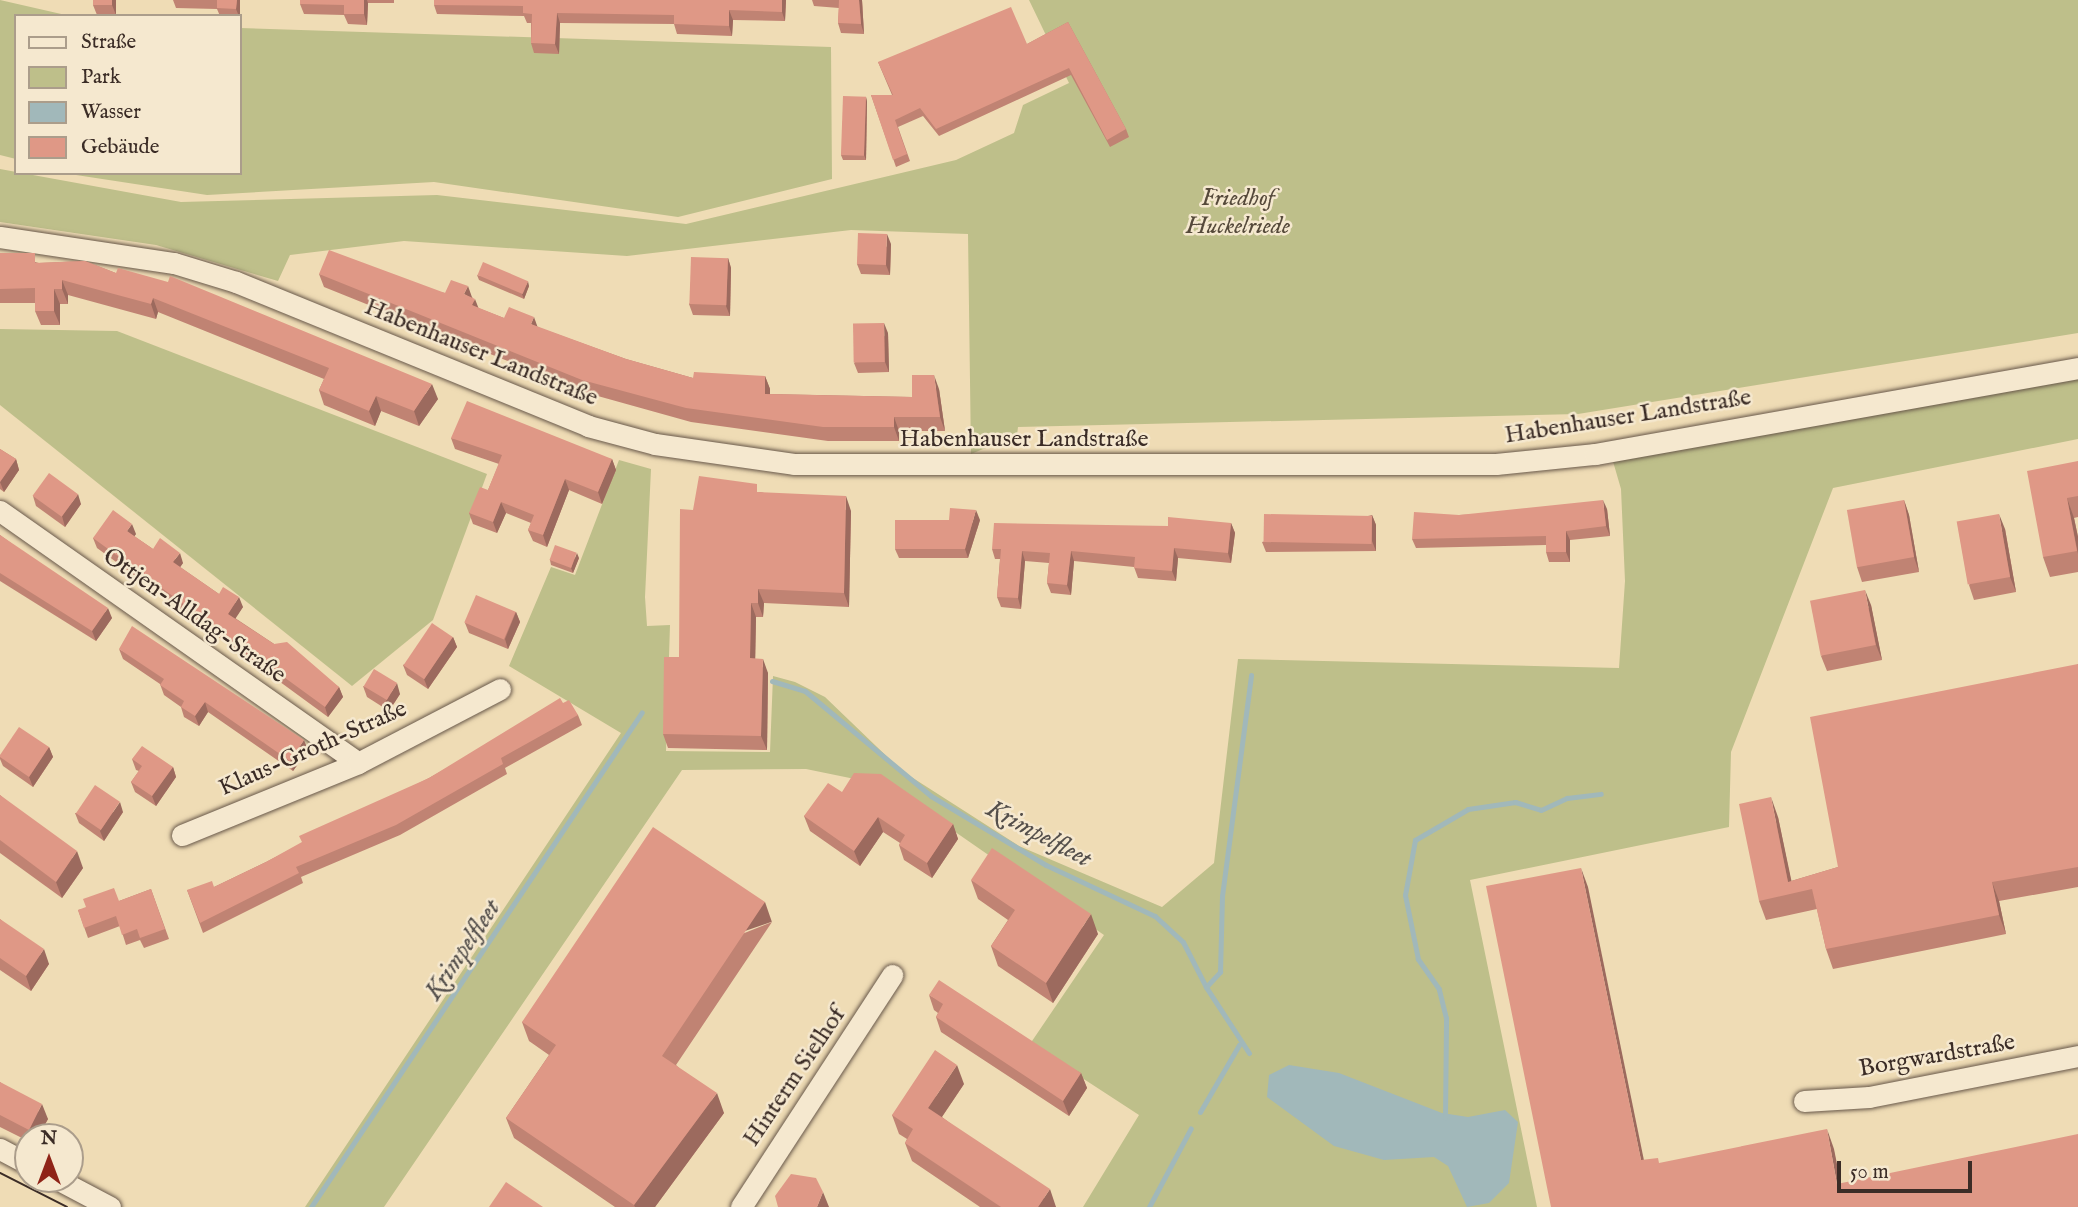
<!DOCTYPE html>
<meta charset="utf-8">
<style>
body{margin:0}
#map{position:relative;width:2078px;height:1207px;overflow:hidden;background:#efdcb5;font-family:"IM FELL English",serif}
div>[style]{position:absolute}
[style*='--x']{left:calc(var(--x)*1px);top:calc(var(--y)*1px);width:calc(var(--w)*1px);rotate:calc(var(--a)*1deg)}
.green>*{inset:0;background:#bebf8a}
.water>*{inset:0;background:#a1b8ba}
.stream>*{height:5px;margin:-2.5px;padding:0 2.5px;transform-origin:2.5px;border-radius:2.5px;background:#a1b8ba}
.roads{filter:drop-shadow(0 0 2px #68584a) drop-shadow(0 0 2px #68584a)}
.minor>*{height:21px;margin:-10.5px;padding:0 10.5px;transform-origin:10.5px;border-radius:10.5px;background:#f5e8cf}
.tram>*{height:2px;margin:-1px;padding:0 1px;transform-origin:1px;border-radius:1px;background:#3b2c26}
.wall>*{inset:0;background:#c08373}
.shaded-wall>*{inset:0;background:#9c6a5e;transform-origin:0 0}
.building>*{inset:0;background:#df9886;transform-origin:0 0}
span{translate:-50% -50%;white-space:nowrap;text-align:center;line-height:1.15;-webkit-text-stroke:5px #f5e8cf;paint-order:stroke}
.park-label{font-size:24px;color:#55493a;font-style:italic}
.street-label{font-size:24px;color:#3b2c26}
.water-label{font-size:26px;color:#544f4b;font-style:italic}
.legend{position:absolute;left:14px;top:14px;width:228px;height:161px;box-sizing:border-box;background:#f5e8cf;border:2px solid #ab9d8b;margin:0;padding:9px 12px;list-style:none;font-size:21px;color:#3b2c26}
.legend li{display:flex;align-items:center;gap:14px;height:35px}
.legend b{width:35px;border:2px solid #ab9d8b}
.north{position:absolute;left:14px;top:1123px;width:70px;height:70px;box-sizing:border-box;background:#f5e8cf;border:2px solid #ab9d8b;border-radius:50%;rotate:0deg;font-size:19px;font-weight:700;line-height:28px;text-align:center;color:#3b2c26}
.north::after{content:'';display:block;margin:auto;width:24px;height:32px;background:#8f2418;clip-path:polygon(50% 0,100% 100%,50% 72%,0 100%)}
.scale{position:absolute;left:1837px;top:1161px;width:135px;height:32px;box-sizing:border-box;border:4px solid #3b2c26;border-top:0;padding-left:9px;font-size:21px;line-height:24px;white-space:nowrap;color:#3b2c26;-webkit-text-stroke:5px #f5e8cf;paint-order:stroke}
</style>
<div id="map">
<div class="green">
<i style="clip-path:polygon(0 0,70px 16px,16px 16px,16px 159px,0 155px)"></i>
<i style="clip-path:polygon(1029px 0,2078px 0,2078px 333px,1578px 414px,1018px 427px,1017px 435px,971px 454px,968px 234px,851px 230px,627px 256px,404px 241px,290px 255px,278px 281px,156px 245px,0 222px,0 169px,181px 202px,437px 195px,686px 224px,956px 160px,1014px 133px,1023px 105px,1069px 83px)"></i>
<i style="clip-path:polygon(240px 28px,831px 47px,832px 179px,678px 217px,434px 182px,207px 195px,63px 173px,240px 173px)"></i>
<i style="clip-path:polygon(0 329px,117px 331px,487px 474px,433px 620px,352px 686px,0 405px)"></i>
<i style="clip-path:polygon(2078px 377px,2078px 439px,1833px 488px,1731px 752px,1729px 827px,1470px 880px,1537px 1207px,1083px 1207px,1139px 1115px,1030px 1044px,1104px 935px,889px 786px,806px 769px,682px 770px,384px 1207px,305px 1207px,621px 733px,509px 666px,551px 567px,575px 575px,619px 460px,651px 469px,645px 597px,647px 626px,670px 625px,666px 751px,770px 752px,773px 676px,795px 682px,825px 697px,902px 771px,1019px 846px,1162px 907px,1214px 863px,1238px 659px,1619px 668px,1625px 581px,1621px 489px,1612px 458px)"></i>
</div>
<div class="water">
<i style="clip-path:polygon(1289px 1065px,1339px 1073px,1442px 1113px,1468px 1117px,1505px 1110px,1518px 1122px,1509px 1183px,1489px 1203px,1467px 1207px,1448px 1166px,1434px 1157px,1384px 1160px,1334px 1146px,1267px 1097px,1269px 1075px)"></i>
</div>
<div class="stream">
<i style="--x:772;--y:681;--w:34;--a:17"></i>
<i style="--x:805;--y:691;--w:164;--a:39.8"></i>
<i style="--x:931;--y:796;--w:134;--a:31"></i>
<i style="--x:1046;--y:865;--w:120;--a:25.1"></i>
<i style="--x:1155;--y:916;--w:38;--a:43"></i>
<i style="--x:1183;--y:942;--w:51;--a:62.9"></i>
<i style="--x:1249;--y:1053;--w:79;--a:-123.1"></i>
<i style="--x:1206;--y:987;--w:21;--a:-47"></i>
<i style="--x:1220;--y:972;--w:76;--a:-88.5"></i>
<i style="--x:1222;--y:896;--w:223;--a:-82.5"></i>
<i style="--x:1200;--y:1112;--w:78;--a:-59.8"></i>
<i style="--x:1445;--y:1118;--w:100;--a:-89.4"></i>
<i style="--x:1446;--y:1018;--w:30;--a:-104"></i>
<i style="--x:1439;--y:989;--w:37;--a:-125"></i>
<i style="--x:1418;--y:959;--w:65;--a:-101.5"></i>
<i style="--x:1405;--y:895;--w:56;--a:-79.7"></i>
<i style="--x:1415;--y:840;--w:61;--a:-30.3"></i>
<i style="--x:1468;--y:809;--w:48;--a:-8.5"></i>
<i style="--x:1515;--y:802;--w:27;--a:17"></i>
<i style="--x:1541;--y:810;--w:29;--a:-25"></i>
<i style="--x:1567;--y:798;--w:34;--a:-7"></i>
<i style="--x:311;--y:1207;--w:595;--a:-56.23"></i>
<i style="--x:1149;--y:1207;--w:89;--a:-62"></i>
</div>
<div class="roads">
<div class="minor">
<i style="--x:0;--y:237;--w:176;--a:8.5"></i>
<i style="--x:174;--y:263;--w:65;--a:17"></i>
<i style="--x:236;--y:282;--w:380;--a:22.2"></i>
<i style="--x:588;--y:426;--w:69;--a:15"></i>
<i style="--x:655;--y:444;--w:140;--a:8.2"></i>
<i style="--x:794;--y:464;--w:702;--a:0"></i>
<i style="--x:1496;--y:464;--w:100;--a:-5.8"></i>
<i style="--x:1595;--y:454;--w:491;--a:-10.1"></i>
<i style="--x:0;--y:511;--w:438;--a:35.1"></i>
<i style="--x:182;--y:835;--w:190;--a:-22.2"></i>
<i style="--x:358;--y:763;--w:160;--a:-27.5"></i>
<i style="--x:1804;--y:1101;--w:65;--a:-3.5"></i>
<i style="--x:1869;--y:1097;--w:213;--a:-11.1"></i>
<i style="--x:0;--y:1149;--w:32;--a:28"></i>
<i style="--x:57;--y:1179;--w:60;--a:27.8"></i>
<i style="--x:741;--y:1207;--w:277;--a:-56.9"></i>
</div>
</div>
<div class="tram">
<i style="--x:0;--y:1173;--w:75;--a:26.9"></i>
</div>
<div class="wall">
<i style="clip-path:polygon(116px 0,116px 15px,97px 15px,93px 5px)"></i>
<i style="clip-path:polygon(173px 0,240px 0,240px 19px,240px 16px,220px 16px,217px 9px,176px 8px)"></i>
<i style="clip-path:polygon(300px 0,394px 0,394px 3px,368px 3px,367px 25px,348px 24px,344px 15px,304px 14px,300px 4px)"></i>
<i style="clip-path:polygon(434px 0,786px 0,785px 21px,733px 20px,732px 36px,677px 34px,674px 24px,560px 23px,559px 54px,534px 53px,531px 43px,531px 23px,527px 23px,524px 16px,437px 14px,434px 5px)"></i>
<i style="clip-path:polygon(812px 0,862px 0,864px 34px,841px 33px,838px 23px,839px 8px,814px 6px)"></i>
<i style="clip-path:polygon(1068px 22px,1126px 129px,1129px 137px,1110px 147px,1071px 75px,939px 136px,923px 116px,898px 127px,910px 161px,896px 167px,871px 95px,892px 95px,878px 62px,1027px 44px)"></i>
<i style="clip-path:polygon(866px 97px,867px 102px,866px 160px,843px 160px,841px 155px)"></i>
<i style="clip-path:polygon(891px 244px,890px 275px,861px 274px,857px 264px)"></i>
<i style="clip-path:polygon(0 253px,39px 263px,85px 261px,438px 399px,419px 426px,381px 411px,375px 426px,324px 405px,319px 390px,324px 379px,158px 312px,156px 319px,68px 295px,68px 304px,60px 304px,60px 325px,41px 325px,35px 311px,35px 303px,0 303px)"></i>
<i style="clip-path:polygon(728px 258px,731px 268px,730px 316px,693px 315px,689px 304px)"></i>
<i style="clip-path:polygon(319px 274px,472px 297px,478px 308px,504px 318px,537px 327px,626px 359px,693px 378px,765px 376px,770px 389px,770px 394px,912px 397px,939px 389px,945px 431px,899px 431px,899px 441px,828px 441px,691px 422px,587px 393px,324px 287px)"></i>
<i style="clip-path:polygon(477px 275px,529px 286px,524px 299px,479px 280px)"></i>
<i style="clip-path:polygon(888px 333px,889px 372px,858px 373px,854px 363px)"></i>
<i style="clip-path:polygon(451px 438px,612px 459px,616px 470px,602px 504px,569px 490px,547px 547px,533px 541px,528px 530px,531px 523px,506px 513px,497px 533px,473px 524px,469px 513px,488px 490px,499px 464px,455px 449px)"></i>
<i style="clip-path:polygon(0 449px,16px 459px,19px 470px,4px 492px,0 489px)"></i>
<i style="clip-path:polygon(2078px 461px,2078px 517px,2074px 518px,2078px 537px,2078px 572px,2050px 577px,2043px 557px)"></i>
<i style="clip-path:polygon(760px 492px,851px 511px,849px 607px,764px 603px,763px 617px,756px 617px,755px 659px,768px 673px,767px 750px,668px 748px,663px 734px,679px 657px,693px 510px)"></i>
<i style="clip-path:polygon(33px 496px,81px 504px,65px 527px,36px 506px)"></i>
<i style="clip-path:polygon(1904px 500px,1909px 515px,1919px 572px,1862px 582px,1857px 567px)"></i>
<i style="clip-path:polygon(1607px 509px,1610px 536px,1570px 540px,1570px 562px,1549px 562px,1546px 552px,1546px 545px,1416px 548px,1412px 539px,1459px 515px)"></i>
<i style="clip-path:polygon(1372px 515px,1376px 525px,1376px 551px,1266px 552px,1262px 542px)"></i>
<i style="clip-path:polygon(980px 520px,968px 558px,899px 558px,895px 549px)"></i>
<i style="clip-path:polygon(1231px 523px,1235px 533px,1231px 563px,1178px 558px,1176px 581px,1138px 578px,1134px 567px,1074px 561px,1071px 595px,1051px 593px,1047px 583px,1049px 563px,1025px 561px,1021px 609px,1001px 607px,997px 597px,1000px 559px,995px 559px,992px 549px,1168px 526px)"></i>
<i style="clip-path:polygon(2005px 529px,2016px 592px,1974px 600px,1969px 585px)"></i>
<i style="clip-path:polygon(136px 534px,134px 536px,153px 549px,183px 563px,180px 567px,219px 594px,243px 607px,235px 618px,339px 687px,343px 697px,328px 717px,97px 548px,93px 538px)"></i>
<i style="clip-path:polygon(0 535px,112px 618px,96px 641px,0 581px)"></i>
<i style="clip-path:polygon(579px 558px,573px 573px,551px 565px,550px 560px)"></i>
<i style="clip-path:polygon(1871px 605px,1882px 660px,1827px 671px,1821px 656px)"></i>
<i style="clip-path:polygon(516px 612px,520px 622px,508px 649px,469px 633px,465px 623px)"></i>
<i style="clip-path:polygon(453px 637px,457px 647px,428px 689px,407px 675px,403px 665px)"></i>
<i style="clip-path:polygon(119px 649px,308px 750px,293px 771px,208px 712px,199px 726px,184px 717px,181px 707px,164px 695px,160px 684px,123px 659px)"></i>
<i style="clip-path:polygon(2078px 664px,2078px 887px,1999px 901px,2006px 934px,1833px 969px,1826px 949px,1817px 909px,1766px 920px,1759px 901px,1778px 817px,1791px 881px,1838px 867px)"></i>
<i style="clip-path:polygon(363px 686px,400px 694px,389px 711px,367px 697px)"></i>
<i style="clip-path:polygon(563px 703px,578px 715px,582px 725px,505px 768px,507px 774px,400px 835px,301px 877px,303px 883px,203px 933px,187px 890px,214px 887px,266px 862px,429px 778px)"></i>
<i style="clip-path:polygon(49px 747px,53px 757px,33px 787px,3px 766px,0 759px,0 755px)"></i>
<i style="clip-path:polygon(132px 759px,173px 767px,176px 777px,156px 806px,135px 792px,131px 782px,139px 771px,136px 770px)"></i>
<i style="clip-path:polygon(842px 792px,953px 824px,958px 839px,932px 878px,904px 860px,899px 845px,900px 843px,883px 832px,860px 866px,810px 831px,804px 816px)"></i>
<i style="clip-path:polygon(0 795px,83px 868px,62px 898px,0 853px)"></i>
<i style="clip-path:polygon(123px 812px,104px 841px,79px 823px,75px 813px)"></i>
<i style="clip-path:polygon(971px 880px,1098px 934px,1053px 1003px,998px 966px,991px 946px,1008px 920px,978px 899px)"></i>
<i style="clip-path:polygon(151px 889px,169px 939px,144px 948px,140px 940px,126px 945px,120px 926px,88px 938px,78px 910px,119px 901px)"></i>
<i style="clip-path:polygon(0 919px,49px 964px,31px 991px,0 970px)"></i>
<i style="clip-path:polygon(772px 922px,676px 1065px,724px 1113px,655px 1207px,615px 1207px,514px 1138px,506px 1118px,549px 1055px,529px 1041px,522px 1022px)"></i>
<i style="clip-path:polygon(929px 995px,1081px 1073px,1087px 1088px,1069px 1116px,941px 1032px,936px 1017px,938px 1013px,934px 1010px)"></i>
<i style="clip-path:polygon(0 1082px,48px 1119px,38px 1137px,28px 1137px,28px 1141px,0 1127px)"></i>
<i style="clip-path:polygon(964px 1084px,942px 1117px,1056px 1207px,980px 1207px,912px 1161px,905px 1143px,907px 1139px,899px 1134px,892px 1115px)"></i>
</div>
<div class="shaded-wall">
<i style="clip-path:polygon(112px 0,116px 0,116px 15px,112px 5px)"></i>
<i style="clip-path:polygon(237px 0,240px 0,240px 19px,236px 9px)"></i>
<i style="clip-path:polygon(364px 0,367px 0,368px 3px,367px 25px,364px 14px)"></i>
<i style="clip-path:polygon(782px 0,786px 0,785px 21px,782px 12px)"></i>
<i style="clip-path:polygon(859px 0,862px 0,864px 34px,861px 24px)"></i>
<i style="clip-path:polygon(729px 10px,733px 20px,732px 36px,729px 26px)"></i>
<i style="clip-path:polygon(557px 13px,560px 23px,559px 54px,555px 44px)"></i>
<i style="clip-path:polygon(866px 97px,867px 102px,866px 160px,864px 155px)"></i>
<i style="clip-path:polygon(887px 234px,891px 244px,890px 275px,886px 265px)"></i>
<i style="clip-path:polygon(728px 258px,731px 268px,730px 316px,726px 306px)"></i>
<i style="clip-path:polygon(62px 280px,68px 295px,68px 304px,62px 289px)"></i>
<i style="clip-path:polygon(528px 281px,529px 286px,524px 299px,522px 294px)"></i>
<i style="clip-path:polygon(468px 286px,473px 300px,464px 294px)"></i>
<i style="clip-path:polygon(54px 289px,60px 304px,60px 325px,54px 311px)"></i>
<i style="clip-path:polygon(153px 298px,158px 312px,156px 319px,151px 304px)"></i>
<i style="clip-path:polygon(475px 299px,480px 312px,472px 305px)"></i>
<i style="clip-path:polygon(534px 317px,539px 331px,531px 324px)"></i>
<i style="clip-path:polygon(884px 323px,888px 333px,889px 372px,885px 362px)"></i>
<i style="clip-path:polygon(934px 375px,939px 389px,945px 431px,940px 417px)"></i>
<i style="clip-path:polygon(765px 376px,770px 389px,770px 407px,765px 394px)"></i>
<i style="clip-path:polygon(432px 384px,438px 399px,419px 426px,414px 411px)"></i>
<i style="clip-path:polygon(376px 396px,381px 411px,375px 426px,369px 411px)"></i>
<i style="clip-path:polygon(894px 417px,899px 431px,899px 441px,894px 427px)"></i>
<i style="clip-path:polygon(16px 459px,19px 470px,4px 492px,0 482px)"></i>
<i style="clip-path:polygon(612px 459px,616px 470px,602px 504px,598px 492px)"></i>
<i style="clip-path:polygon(565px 479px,569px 490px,547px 547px,543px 535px)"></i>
<i style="clip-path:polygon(78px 494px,81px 504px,65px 527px,62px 516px)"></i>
<i style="clip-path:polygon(846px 496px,851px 511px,849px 607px,844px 593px)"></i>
<i style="clip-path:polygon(2067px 498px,2074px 518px,2078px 537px,2078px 554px)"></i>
<i style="clip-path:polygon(1603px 500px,1607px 509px,1610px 536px,1606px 526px)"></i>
<i style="clip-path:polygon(1904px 500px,1909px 515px,1919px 572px,1914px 557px)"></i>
<i style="clip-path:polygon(501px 502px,506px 513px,497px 533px,493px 522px)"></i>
<i style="clip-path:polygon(976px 510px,980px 520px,968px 558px,965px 549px)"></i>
<i style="clip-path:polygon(1999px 514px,2005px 529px,2016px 592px,2010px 577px)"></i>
<i style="clip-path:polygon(1372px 515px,1376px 525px,1376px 551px,1372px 541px)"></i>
<i style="clip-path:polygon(1231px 523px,1235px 533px,1231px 563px,1228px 553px)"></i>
<i style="clip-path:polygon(132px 524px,136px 534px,131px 541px,127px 531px)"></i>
<i style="clip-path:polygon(1566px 531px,1570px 540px,1570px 562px,1566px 552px)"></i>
<i style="clip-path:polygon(1174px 548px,1178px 558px,1176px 581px,1172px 571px)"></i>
<i style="clip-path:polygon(1022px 551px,1025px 561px,1021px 609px,1018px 598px)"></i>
<i style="clip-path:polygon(1071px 551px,1074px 561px,1071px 595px,1067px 585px)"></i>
<i style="clip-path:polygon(180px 553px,183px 563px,176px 573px,173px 562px)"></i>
<i style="clip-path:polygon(577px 553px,579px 558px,573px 573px,571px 568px)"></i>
<i style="clip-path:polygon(758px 589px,764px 603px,763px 617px,758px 603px)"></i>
<i style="clip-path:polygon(1865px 590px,1871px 605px,1882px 660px,1876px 645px)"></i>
<i style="clip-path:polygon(239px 597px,243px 607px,232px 624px,228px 614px)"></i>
<i style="clip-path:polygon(751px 603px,756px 617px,755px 672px,750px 658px)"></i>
<i style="clip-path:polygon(108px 608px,112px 618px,96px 641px,92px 631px)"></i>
<i style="clip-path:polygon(516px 612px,520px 622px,508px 649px,505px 639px)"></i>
<i style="clip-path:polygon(453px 637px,457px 647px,428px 689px,424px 679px)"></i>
<i style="clip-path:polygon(763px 659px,768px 673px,767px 750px,761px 736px)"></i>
<i style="clip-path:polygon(397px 683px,400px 694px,389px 711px,386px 701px)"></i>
<i style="clip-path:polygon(339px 687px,343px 697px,328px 717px,325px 707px)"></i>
<i style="clip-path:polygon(205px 702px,208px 712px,199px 726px,195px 716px)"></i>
<i style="clip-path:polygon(304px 740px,308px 750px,293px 771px,290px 761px)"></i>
<i style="clip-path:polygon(49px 747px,53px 757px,33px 787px,29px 777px)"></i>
<i style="clip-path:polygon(173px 767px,176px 777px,156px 806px,152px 796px)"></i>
<i style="clip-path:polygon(1771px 797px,1778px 817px,1794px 893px,1788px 882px)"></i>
<i style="clip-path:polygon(120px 802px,123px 812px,104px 841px,100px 831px)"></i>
<i style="clip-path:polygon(878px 817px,883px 832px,860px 866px,854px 851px)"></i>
<i style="clip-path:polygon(953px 824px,958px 839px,932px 878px,927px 863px)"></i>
<i style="clip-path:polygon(77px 851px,83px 868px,62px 898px,56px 882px)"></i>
<i style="clip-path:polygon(1581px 868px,1588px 887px,1648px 1180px,1641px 1160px)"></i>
<i style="clip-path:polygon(1992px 882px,1999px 901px,2006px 934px,1999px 915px)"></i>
<i style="left:765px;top:902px;width:21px;height:185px;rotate:71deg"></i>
<i style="clip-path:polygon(1091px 914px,1098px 934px,1053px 1003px,1046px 983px)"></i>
<i style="clip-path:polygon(44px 949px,49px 964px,31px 991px,26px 976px)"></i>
<i style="clip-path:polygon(957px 1065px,964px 1084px,935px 1127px,928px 1108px)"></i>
<i style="clip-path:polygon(1081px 1073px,1087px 1088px,1069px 1116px,1063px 1101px)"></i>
<i style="clip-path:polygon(717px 1093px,724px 1113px,655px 1207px,635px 1207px,634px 1205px)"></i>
<i style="clip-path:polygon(42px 1104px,48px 1119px,38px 1137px,32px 1137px,29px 1130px)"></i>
<i style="clip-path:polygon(1827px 1129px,1834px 1149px,1845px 1204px,1837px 1184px)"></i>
<i style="clip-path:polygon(1050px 1189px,1056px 1207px,1038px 1207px)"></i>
<i style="clip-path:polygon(823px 1192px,829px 1207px,817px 1207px)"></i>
</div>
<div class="building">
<i style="left:93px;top:0;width:19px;height:5px"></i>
<i style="clip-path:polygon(217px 0,237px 0,236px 9px,217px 8px)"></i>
<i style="clip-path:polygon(300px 0,364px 0,364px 14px,344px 14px,344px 5px,300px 4px)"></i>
<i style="clip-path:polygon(434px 0,782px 0,782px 12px,729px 10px,729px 26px,674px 24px,674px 15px,557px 13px,555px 44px,531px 43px,532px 14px,523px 13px,523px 6px,434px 5px)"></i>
<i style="clip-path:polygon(839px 0,859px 0,861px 24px,838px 23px)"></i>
<i style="clip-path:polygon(1011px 7px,1027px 44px,1068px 22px,1126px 129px,1107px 140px,1069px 68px,936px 129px,920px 108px,895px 120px,907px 154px,893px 160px,871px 95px,893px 95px,878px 62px)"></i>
<i style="left:843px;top:96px;width:23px;height:59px;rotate:2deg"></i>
<i style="left:858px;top:233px;width:29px;height:31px;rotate:2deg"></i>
<i style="clip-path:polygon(329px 250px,445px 293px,451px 280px,468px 286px,464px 294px,475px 299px,472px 305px,504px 318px,509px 307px,534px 317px,531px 324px,626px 359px,693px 378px,694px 372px,765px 376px,765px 394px,912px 397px,912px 375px,934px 375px,940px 417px,894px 417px,894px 427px,823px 427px,686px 408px,582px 380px,319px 274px)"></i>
<i style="clip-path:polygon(0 253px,35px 253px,35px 263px,85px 261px,116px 273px,118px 268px,168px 282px,170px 276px,432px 384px,414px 411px,376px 396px,369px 411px,319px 390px,329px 368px,153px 298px,151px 304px,62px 280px,62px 289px,54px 289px,54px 311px,35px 311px,35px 288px,0 289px)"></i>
<i style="left:691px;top:257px;width:37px;height:47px;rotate:2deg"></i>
<i style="left:483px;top:262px;width:49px;height:14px;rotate:23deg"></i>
<i style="left:884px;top:323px;width:39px;height:31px;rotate:89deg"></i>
<i style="clip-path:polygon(467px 401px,612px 459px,598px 492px,565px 479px,543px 535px,528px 530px,534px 515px,501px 502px,493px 522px,469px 513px,480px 487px,488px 490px,502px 455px,451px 438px)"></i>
<i style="clip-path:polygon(0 449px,16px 459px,0 482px)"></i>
<i style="clip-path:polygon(2078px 461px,2078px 496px,2067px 498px,2077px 551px,2043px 557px,2027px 471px)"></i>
<i style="left:49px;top:473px;width:36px;height:28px;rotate:36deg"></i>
<i style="clip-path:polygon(699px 476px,757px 484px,757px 492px,846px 496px,844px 593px,758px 589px,758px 603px,751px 603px,750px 658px,763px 659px,761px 736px,663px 734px,664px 657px,679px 657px,680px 509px,693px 510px)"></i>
<i style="clip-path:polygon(1603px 500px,1606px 526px,1566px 531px,1566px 552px,1546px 552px,1546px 536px,1412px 539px,1414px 512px,1459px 515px)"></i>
<i style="left:1904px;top:500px;width:58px;height:58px;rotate:80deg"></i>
<i style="clip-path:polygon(950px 508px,976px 510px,965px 549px,895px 549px,895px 520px,949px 520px)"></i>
<i style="clip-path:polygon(113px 510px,132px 524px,127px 531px,153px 549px,160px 538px,180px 553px,173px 562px,219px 594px,223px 587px,239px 597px,228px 614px,274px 644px,287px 642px,339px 687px,325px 707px,93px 538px)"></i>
<i style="left:1264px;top:514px;width:108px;height:28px;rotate:1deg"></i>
<i style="left:1999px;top:514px;width:64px;height:43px;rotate:80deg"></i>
<i style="clip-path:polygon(1168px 517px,1231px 523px,1228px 553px,1174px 548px,1172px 571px,1134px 568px,1135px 557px,1071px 551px,1067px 585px,1047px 583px,1050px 553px,1022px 551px,1018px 598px,997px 597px,1001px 549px,992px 549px,994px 523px,1168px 526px)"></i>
<i style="clip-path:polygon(0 535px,108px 608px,92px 631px,0 573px)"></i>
<i style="left:555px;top:545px;width:23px;height:16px;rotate:20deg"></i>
<i style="left:1865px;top:590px;width:56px;height:56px;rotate:79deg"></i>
<i style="left:476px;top:595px;width:43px;height:30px;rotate:23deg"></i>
<i style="left:432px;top:623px;width:25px;height:51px;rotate:34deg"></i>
<i style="clip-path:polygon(132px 626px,304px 740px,290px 761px,205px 702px,195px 716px,181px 707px,184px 701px,160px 685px,164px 679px,119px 649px)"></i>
<i style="clip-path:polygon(2078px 664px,2078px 867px,1992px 882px,1999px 915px,1826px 949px,1812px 889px,1759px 901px,1739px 804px,1771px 797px,1788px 882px,1838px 867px,1810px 717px)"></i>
<i style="left:374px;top:669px;width:27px;height:20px;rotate:31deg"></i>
<i style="clip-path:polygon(560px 698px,563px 703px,569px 700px,578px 715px,501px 758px,503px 764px,396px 825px,296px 867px,299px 873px,200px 923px,187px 890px,212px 881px,214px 887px,266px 862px,302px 842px,299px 836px,429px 778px)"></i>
<i style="clip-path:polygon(19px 727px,49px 747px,29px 777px,0 757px,0 755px)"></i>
<i style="clip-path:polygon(142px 746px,173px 767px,152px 796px,131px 782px,142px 766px,132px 759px)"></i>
<i style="clip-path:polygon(854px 773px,881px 774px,953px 824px,927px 863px,899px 845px,905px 835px,878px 817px,854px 851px,804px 816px,828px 783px,842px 792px)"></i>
<i style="left:95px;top:785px;width:30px;height:34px;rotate:34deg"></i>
<i style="clip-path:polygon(0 795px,77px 851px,56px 882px,0 840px)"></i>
<i style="clip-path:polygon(653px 827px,765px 902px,662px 1056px,717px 1093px,634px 1205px,506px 1118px,556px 1045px,522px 1022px)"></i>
<i style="clip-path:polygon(992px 848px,1091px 914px,1046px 983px,991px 946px,1015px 910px,971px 880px)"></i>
<i style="clip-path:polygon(1581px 868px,1641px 1160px,1658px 1158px,1659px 1163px,1827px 1129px,1837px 1184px,2078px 1134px,2078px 1207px,1551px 1207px,1486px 886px)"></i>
<i style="clip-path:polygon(114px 888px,119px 901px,151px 889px,165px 929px,140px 938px,137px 929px,122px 935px,116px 916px,84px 928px,78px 910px,86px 907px,83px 899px)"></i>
<i style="clip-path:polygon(0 919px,44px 949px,26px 976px,0 958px)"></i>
<i style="clip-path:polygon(939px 980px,1081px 1073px,1063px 1101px,936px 1017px,943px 1004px,929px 995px)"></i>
<i style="clip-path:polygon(935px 1050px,957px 1065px,928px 1108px,1050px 1189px,1038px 1207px,1001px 1207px,905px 1143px,913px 1129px,892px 1115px)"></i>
<i style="clip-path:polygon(0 1082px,42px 1104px,29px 1130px,0 1115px)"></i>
<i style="clip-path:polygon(791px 1174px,816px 1178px,823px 1192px,817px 1207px,778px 1207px,775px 1196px)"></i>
<i style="clip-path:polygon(506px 1182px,543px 1207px,489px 1207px)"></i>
</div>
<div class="park-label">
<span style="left:1238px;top:213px">Friedhof<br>Huckelriede</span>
</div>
<div class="street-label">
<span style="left:481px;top:353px;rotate:22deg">Habenhauser Landstraße</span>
<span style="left:1628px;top:417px;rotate:-9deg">Habenhauser Landstraße</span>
<span style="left:1024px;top:440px">Habenhauser Landstraße</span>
<span style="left:194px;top:616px;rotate:35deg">Ottjen-Alldag-Straße</span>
<span style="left:313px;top:749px;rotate:-24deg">Klaus-Groth-Straße</span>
<span style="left:1937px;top:1056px;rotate:-10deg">Borgwardstraße</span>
<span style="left:795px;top:1077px;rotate:-56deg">Hinterm Sielhof</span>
</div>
<div class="water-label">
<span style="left:1039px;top:834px;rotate:28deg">Krimpelfleet</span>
<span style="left:463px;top:950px;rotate:-56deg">Krimpelfleet</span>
</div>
<ul class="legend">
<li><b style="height:9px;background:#f5e8cf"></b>Straße</li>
<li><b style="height:19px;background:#bebf8a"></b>Park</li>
<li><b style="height:19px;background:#a1b8ba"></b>Wasser</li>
<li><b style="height:19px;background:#df9886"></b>Gebäude</li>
</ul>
<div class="north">N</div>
<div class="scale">50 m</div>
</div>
